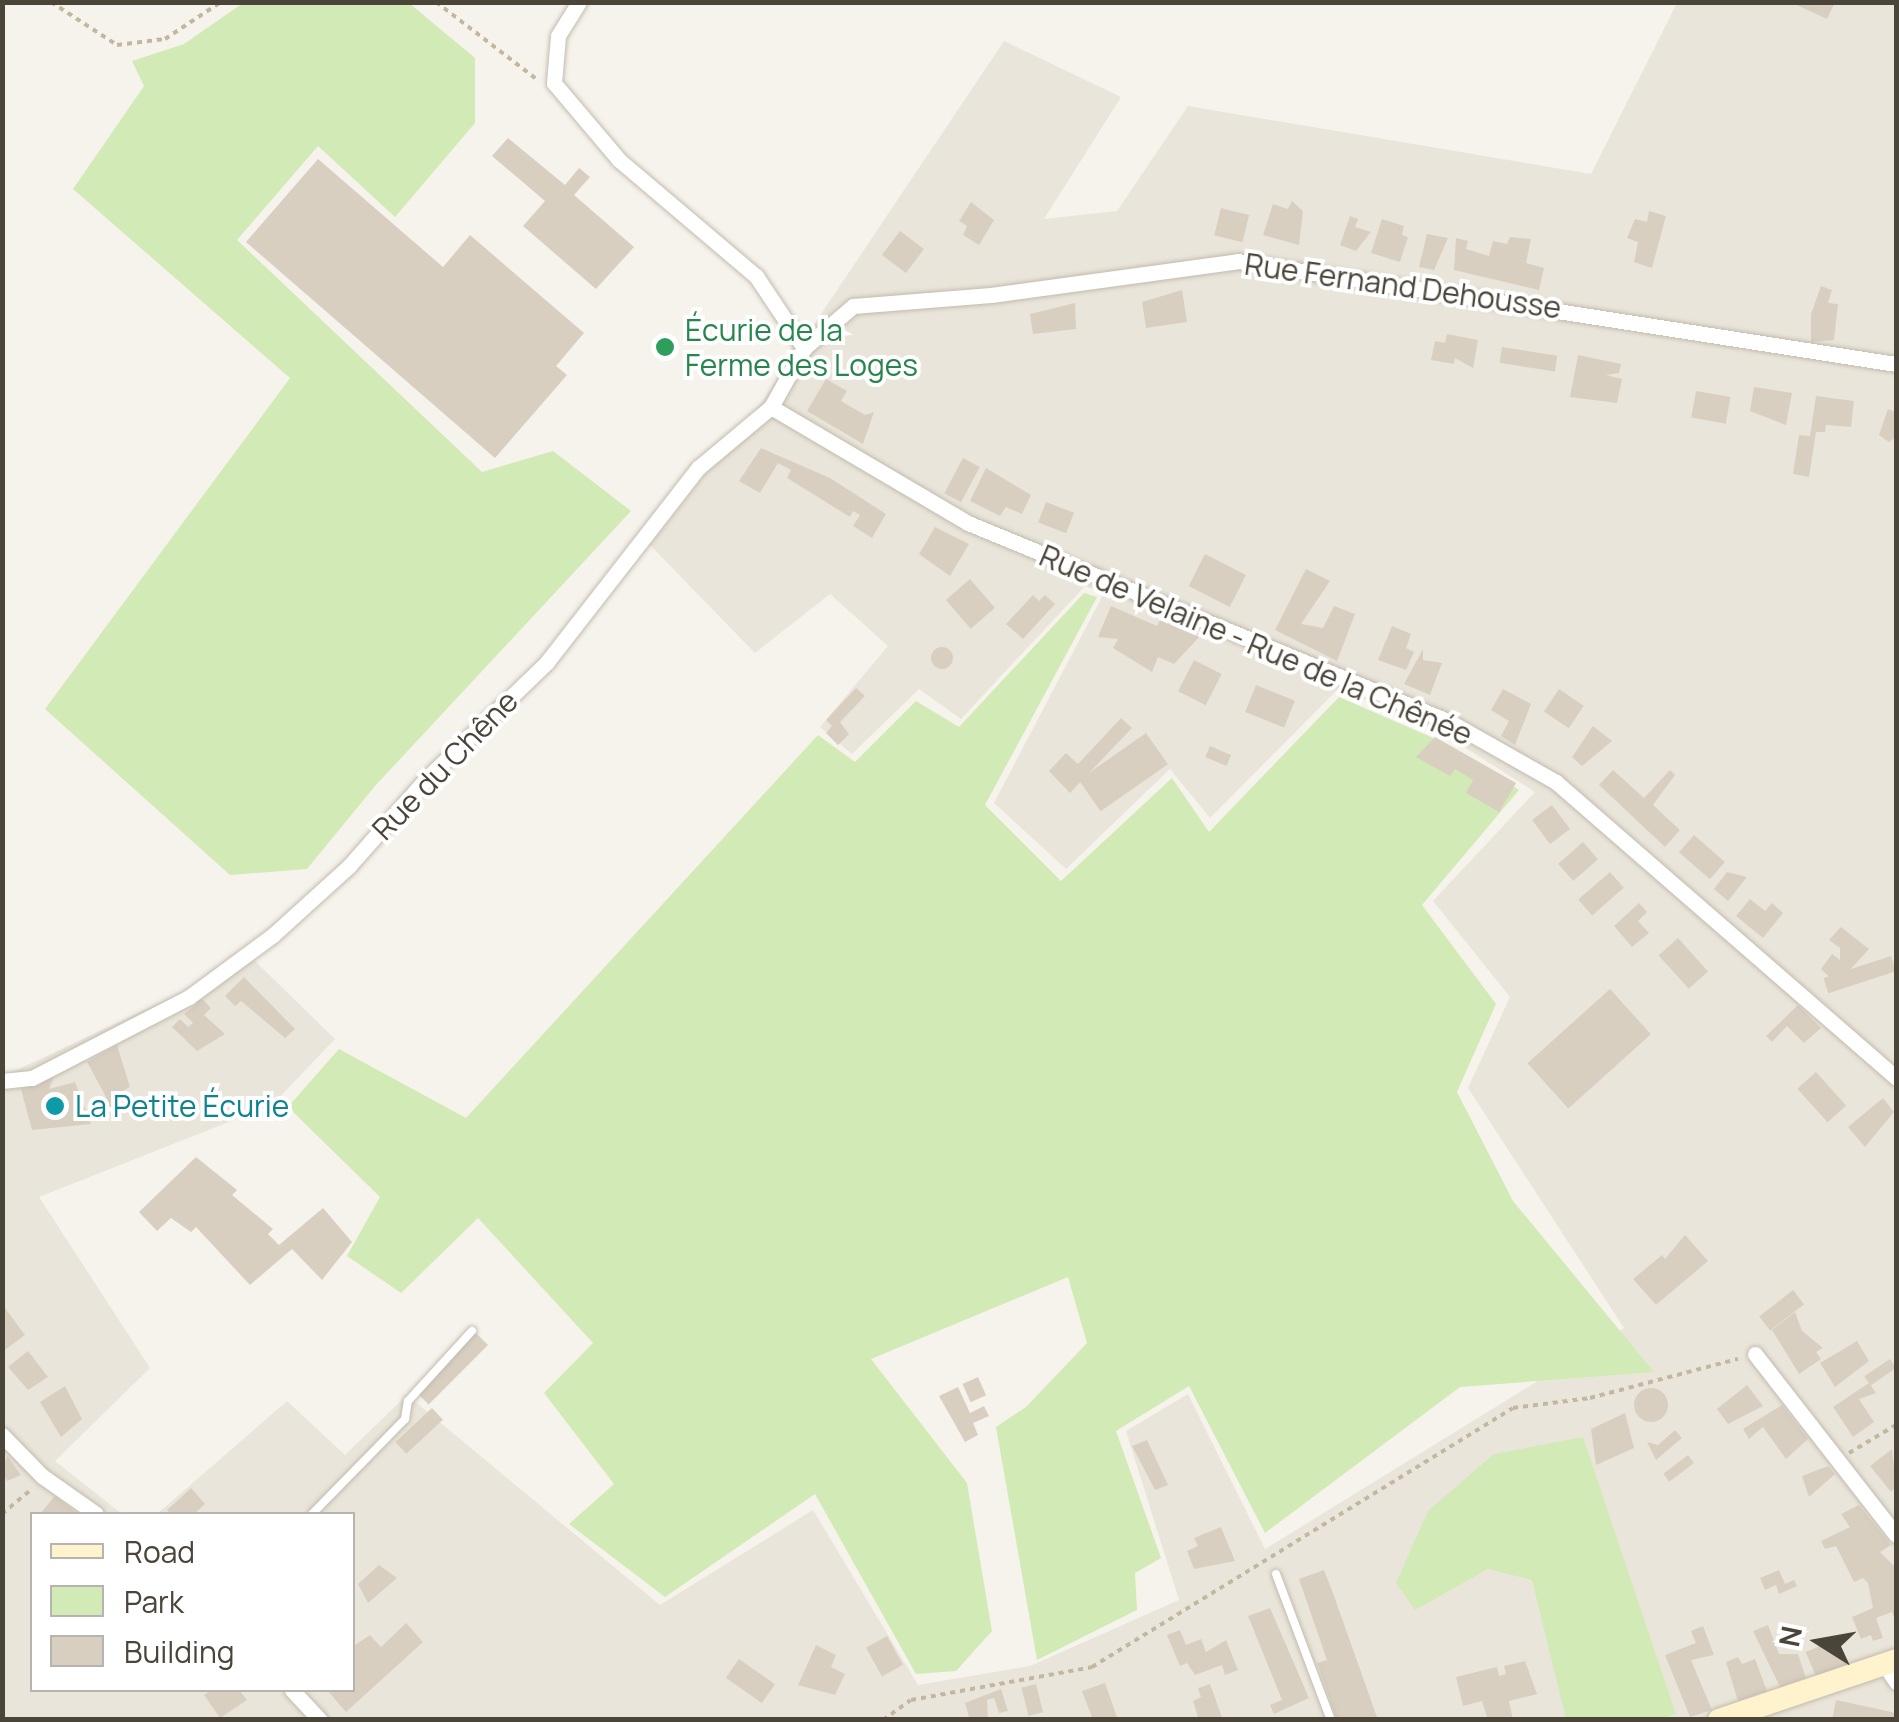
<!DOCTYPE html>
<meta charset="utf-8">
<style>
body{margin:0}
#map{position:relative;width:1899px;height:1722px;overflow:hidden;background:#f6f3ec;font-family:Manrope,sans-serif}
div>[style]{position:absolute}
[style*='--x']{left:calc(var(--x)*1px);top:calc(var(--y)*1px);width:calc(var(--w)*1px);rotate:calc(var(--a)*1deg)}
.residential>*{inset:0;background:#eae5da}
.green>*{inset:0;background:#d2eab5}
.building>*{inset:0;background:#d8cfc1;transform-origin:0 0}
.round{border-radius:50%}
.path>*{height:4px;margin-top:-2px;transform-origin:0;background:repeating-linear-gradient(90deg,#c4b79f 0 5px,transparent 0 10px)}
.roads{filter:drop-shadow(0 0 2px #c2bbae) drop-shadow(0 0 2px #c2bbae)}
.service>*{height:8px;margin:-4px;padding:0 4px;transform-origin:4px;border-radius:4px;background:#fff}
.minor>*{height:15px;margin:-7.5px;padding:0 7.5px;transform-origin:7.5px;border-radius:7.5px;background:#fff}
.secondary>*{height:22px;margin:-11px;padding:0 11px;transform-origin:11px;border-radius:11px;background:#fff3cd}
.dots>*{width:28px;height:28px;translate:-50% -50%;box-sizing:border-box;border:5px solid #fff;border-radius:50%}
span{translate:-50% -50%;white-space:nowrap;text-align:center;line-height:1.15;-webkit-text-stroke:8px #fff;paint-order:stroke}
.street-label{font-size:30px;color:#4b4439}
.leisure-label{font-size:30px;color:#27864d}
.left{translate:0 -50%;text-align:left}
.culture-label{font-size:30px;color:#0d838f}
.frame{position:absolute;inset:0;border:5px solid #4b4439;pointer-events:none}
.legend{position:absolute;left:30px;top:1512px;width:325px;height:180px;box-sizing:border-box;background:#fff;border:2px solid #b7b4b0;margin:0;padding:12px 18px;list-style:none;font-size:30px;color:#4b4439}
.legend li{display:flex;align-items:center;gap:20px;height:50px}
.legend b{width:50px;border:2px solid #b7b4b0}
.north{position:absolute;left:1769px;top:1592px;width:100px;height:100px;-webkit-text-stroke:8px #fff;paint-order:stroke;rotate:281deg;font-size:28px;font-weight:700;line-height:40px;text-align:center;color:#4b4439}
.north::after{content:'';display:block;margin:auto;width:35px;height:45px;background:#4b4439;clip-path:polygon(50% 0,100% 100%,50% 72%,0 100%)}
</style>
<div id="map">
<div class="residential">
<i style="clip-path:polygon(1677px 3px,1896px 3px,1896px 1719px,3px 1719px,2px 1077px,253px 959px,335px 1039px,272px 1105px,39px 1197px,150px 1368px,55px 1461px,122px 1514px,32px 1514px,32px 1690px,352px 1690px,352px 1514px,157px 1514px,287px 1401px,345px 1455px,407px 1395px,660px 1605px,813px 1510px,918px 1685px,1030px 1666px,1179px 1600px,1126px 1431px,1188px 1394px,1265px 1549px,1624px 1328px,1468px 1088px,1510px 997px,1433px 901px,1535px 792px,1439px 731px,1339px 688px,1210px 818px,1170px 769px,1066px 869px,994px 803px,1104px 593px,1085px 586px,961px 719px,919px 689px,852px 754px,820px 727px,888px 646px,830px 594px,755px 653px,650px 545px,762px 402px,1004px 41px,1121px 97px,1044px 219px,1117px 211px,1188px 106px,1591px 174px)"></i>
</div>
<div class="green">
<i style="clip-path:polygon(243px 3px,409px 3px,475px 58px,475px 123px,395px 217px,318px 146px,237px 240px,482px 472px,553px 451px,631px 511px,375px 786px,307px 869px,230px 875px,45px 709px,290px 378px,73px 189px,144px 86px,132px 61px,184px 44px)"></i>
<i style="clip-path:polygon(1084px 593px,1097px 597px,985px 805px,1061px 881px,1172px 778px,1209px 832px,1339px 697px,1440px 741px,1519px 790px,1422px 905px,1496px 1004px,1457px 1092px,1513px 1201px,1654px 1372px,1460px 1387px,1265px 1533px,1189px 1386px,1116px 1431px,1161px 1558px,1135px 1573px,1137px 1610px,1037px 1660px,996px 1427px,1026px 1407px,1087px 1343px,1068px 1277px,871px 1359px,967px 1483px,992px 1631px,956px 1671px,916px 1674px,815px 1494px,665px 1597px,569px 1524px,614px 1484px,544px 1393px,593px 1343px,478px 1218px,401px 1293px,347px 1256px,380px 1197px,288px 1107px,339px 1049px,466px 1118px,818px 735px,855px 762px,916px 701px,959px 727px)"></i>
<i style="clip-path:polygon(1583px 1437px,1676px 1714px,1660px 1719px,1566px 1719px,1532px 1580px,1488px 1569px,1415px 1610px,1396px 1583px,1428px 1511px,1494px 1454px)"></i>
</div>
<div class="building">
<i style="clip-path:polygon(1790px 2px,1835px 2px,1827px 19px)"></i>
<i style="clip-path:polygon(508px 138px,565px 185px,579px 168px,590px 177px,574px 195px,634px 247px,596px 289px,523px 226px,545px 201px,492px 156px)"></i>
<i style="clip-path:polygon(318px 159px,443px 267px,470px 235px,584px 333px,556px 366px,567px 375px,495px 458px,246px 242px)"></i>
<i style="clip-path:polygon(1292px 201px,1303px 211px,1299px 245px,1263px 235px,1273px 204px,1288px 209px)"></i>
<i style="clip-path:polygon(971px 202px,994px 220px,979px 245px,963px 235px,967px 226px,959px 221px)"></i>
<i style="left:1221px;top:208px;width:29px;height:28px;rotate:14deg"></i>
<i style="clip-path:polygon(1649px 211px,1666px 216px,1652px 268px,1634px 262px,1638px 242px,1627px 238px,1635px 219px,1647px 222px)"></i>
<i style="clip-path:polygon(1350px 216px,1358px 219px,1355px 227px,1371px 232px,1356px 251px,1340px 245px)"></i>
<i style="clip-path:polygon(1382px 219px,1404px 226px,1402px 235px,1408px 237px,1400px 262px,1371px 253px)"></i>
<i style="left:900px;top:231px;width:30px;height:30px;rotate:37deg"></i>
<i style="clip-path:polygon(1427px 234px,1448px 238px,1434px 270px,1419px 267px)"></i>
<i style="clip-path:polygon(1510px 237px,1531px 239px,1526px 263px,1544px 268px,1539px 290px,1454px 270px,1456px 238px,1468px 241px,1466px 249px,1489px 256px,1493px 241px,1507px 244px)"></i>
<i style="clip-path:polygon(1821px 286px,1832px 290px,1828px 303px,1838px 304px,1834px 340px,1811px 342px,1811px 314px)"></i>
<i style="clip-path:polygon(1182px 290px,1187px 322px,1146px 328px,1142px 302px)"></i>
<i style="clip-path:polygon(1075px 303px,1076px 329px,1033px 334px,1030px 314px)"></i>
<i style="clip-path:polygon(1447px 334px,1478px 340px,1473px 368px,1455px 358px,1454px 364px,1431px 360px,1435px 341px,1445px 343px)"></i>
<i style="left:1502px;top:347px;width:56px;height:16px;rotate:9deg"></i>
<i style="clip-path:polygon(1578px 355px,1621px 364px,1619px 373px,1606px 375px,1622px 379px,1617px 403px,1570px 397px)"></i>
<i style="clip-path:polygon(826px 379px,847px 391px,841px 401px,865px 415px,874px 412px,863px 444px,807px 411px)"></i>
<i style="clip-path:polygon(1754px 387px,1792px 393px,1786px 425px,1750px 411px)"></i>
<i style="left:1696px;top:391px;width:35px;height:27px;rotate:10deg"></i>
<i style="clip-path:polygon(1816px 396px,1854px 401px,1851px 427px,1826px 425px,1825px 432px,1816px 432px,1809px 477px,1793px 474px,1799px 435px,1810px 436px)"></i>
<i style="clip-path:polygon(1888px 409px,1896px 412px,1896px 437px,1889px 442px,1879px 435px)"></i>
<i style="clip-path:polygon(761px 448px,830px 478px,886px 514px,872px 538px,853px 526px,860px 515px,853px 511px,850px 517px,787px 478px,791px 470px,778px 463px,760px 493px,739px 481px)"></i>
<i style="left:963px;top:458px;width:19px;height:40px;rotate:28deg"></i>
<i style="clip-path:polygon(986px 468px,1031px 495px,1022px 514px,1006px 507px,1000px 516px,970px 501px)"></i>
<i style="left:1046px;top:502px;width:30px;height:22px;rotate:21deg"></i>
<i style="clip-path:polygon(935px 527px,969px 544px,950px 576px,919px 554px)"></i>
<i style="left:1205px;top:554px;width:46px;height:36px;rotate:27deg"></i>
<i style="clip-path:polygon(1306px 569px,1330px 581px,1301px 624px,1323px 628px,1334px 606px,1355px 614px,1337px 661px,1275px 630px)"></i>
<i style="left:970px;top:579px;width:38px;height:32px;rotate:49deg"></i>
<i style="clip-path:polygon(1033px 595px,1039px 601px,1045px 595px,1055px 604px,1023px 639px,1006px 624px)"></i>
<i style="clip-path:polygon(1111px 606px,1157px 626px,1161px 618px,1201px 635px,1174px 664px,1158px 657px,1152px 672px,1113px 648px,1118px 639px,1098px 637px)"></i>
<i style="clip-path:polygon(1392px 626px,1411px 634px,1406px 648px,1414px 652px,1406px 670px,1378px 660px)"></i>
<i class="round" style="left:931px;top:647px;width:22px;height:22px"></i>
<i style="clip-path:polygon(1423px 649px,1423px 660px,1442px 663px,1430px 695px,1404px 684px)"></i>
<i style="left:1194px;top:660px;width:31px;height:35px;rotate:27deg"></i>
<i style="left:1256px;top:685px;width:42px;height:29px;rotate:22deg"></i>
<i style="clip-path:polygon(856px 688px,865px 696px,840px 722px,849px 734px,838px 745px,826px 733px,832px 726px,826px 720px)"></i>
<i style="clip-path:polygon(1503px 689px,1531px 704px,1515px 745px,1501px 736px,1509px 721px,1491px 710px)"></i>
<i style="left:1559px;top:689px;width:30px;height:27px;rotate:34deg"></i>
<i style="clip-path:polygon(1121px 718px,1132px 728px,1070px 793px,1049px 771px,1066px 753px,1078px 764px)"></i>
<i style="clip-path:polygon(1593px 726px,1612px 741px,1582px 766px,1572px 757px)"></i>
<i style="left:1146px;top:733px;width:38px;height:82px;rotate:55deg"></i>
<i style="clip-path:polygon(1435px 737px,1516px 783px,1499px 812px,1466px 793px,1473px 780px,1455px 769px,1450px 776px,1416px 757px)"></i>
<i style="left:1210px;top:746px;width:23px;height:12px;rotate:23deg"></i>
<i style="clip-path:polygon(1613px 770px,1644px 798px,1670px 770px,1675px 775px,1653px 805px,1680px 830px,1665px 847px,1599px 785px)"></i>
<i style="left:1552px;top:805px;width:30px;height:25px;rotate:53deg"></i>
<i style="left:1694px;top:835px;width:41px;height:23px;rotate:41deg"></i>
<i style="left:1583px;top:842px;width:23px;height:33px;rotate:49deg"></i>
<i style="left:1610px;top:872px;width:21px;height:42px;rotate:49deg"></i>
<i style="clip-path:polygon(1727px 872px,1747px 877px,1728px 901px,1714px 889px)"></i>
<i style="clip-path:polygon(1750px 899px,1765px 911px,1772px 903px,1783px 913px,1763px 938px,1736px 916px)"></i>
<i style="clip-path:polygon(1639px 903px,1647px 912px,1638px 921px,1649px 933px,1632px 947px,1614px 926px)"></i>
<i style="clip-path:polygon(1841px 927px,1869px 949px,1837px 984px,1821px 969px,1832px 954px,1840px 960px,1840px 948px,1829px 940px)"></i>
<i style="left:1678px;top:938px;width:45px;height:26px;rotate:48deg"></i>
<i style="left:1891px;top:956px;width:16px;height:71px;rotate:72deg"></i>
<i style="clip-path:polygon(244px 977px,295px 1029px,285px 1038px,241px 1001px,235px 1006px,225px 996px)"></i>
<i style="left:1610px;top:989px;width:61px;height:111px;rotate:48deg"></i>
<i style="clip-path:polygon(202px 999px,211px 1008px,204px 1015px,225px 1034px,197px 1051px,172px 1027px,180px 1019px,188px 1027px,193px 1023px,184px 1014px)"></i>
<i style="clip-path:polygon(1798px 1005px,1821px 1028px,1804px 1043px,1787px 1026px,1772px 1042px,1766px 1036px)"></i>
<i style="clip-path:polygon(117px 1045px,130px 1087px,119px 1093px,121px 1108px,104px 1113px,98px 1100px,106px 1097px,87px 1062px)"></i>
<i style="left:1816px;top:1072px;width:45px;height:25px;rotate:48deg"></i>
<i style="clip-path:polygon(54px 1077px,49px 1089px,75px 1082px,91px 1124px,32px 1130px,21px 1089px)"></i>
<i style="clip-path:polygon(1883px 1098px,1894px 1112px,1865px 1147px,1848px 1127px)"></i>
<i style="clip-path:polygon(196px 1157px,237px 1190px,232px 1195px,273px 1229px,268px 1234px,279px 1245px,323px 1208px,352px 1242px,322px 1280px,292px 1249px,250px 1285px,196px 1227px,191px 1232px,171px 1218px,157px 1231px,139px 1212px)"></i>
<i style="clip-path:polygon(1685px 1235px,1708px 1261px,1656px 1305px,1633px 1279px,1662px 1255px,1665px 1259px)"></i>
<i style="left:1793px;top:1290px;width:18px;height:43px;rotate:52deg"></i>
<i style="clip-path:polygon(5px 1308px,25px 1335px,2px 1352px,2px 1310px)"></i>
<i style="clip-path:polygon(1795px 1312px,1802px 1331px,1823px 1348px,1816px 1352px,1821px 1359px,1799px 1374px,1772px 1330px)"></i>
<i style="left:476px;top:1333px;width:17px;height:84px;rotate:45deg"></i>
<i style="clip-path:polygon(1857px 1341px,1869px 1361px,1835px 1387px,1820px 1363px)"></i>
<i style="clip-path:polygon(28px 1351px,48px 1377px,28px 1390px,8px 1367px)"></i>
<i style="left:1890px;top:1359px;width:11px;height:31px;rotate:56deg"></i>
<i style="left:978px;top:1377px;width:20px;height:17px;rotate:66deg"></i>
<i style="clip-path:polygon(1869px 1383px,1876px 1393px,1859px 1399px,1874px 1422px,1853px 1437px,1833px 1407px)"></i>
<i style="clip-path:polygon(1747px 1385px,1763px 1406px,1728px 1424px,1717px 1409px)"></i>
<i style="clip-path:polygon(65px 1386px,82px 1419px,61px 1437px,40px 1402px)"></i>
<i style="clip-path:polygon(958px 1387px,970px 1413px,984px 1406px,989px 1416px,973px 1423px,978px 1435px,965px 1442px,939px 1396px)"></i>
<i class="round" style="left:1634px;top:1388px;width:34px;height:34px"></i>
<i style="clip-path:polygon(1782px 1405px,1808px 1439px,1786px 1459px,1763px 1427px,1749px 1439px,1743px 1429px)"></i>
<i style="left:432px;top:1408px;width:16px;height:50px;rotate:47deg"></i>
<i style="clip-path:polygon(1625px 1413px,1634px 1448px,1596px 1465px,1591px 1429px)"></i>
<i style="clip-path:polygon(1675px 1430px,1682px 1438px,1656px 1460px,1647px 1442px,1658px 1445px)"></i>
<i style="clip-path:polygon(1147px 1440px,1168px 1485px,1155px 1490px,1132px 1446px)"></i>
<i style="clip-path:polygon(1892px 1449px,1896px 1487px,1891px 1492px,1870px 1466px)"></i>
<i style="left:1688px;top:1455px;width:10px;height:31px;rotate:53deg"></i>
<i style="clip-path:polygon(7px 1456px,21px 1475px,7px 1481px,2px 1472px)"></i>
<i style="clip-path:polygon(1828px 1466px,1835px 1474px,1809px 1497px,1802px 1476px)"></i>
<i style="clip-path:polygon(191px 1488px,205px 1504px,194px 1514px,171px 1514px,167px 1510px)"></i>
<i style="clip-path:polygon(55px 1496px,78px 1514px,40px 1514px)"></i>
<i style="clip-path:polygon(1859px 1505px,1891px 1545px,1880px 1552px,1896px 1568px,1896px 1623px,1892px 1612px,1876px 1618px,1883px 1638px,1873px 1641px,1871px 1635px,1861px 1639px,1852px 1617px,1873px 1608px,1868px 1583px,1863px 1578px,1854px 1582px,1836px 1546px,1825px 1549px,1821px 1541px,1850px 1527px,1841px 1514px)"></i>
<i style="clip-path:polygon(1221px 1527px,1235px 1561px,1194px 1569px,1187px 1551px,1198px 1546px,1194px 1538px)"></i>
<i style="clip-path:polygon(379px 1565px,397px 1578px,368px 1603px,358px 1584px)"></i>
<i style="clip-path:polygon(1324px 1570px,1334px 1596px,1378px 1720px,1337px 1720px,1317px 1663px,1327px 1660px,1299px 1579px)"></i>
<i style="clip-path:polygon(1779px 1570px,1785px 1584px,1794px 1580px,1797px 1586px,1779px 1594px,1776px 1585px,1765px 1590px,1760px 1578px)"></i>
<i style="clip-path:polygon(1270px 1608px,1309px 1698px,1274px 1714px,1270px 1705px,1282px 1700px,1248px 1616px)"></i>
<i style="clip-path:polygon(406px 1623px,423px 1642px,346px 1712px,327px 1690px,352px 1690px,352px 1647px,370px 1635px,381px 1647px)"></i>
<i style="clip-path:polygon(1768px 1625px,1779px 1654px,1798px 1654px,1806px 1678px,1780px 1687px,1753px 1631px)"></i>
<i style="clip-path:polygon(1703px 1626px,1714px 1655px,1691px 1660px,1712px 1710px,1690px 1717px,1665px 1655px,1696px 1643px,1691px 1631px)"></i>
<i style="clip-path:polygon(1180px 1630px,1186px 1645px,1201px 1639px,1206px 1652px,1226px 1640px,1238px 1670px,1225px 1675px,1222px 1665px,1195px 1675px,1187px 1663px,1180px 1666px,1167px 1635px)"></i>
<i style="left:887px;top:1636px;width:33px;height:24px;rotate:61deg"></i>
<i style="left:1836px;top:1639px;width:28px;height:33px;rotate:67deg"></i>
<i style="clip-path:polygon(816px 1645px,836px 1655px,831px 1667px,845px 1674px,835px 1695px,798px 1685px)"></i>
<i style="clip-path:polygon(1738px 1657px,1742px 1664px,1755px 1659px,1767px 1691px,1738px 1701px,1726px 1662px)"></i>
<i style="left:739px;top:1659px;width:44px;height:23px;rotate:35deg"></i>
<i style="clip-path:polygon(1525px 1661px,1537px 1694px,1509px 1701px,1513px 1720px,1488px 1720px,1482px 1701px,1463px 1706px,1456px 1677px,1497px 1667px,1499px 1676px,1506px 1674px,1504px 1666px)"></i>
<i style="clip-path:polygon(1105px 1683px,1118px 1720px,1093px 1720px,1082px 1691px)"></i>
<i style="left:1036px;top:1684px;width:29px;height:15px;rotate:76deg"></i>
<i style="clip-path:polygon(1210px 1684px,1223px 1720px,1199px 1720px,1193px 1701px,1201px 1697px,1198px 1688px)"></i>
<i style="clip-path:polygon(1001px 1689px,1008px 1711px,999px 1713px,994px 1698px,987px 1700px,988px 1720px,970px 1720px,965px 1703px)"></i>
<i style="clip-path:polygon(211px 1690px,239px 1690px,247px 1700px,220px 1718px,204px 1695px)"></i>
<i style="clip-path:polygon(1836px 1700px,1896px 1713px,1896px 1720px,1832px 1720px)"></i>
</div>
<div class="path">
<i style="--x:51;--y:2;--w:79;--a:33.1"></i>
<i style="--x:117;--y:45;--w:48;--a:-7.1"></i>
<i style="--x:165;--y:39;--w:67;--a:-33.5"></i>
<i style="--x:436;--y:2;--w:130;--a:37.5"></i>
<i style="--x:1849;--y:1453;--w:55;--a:-30.8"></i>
<i style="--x:2;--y:1514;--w:40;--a:-40"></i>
<i style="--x:883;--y:1720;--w:34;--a:-36"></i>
<i style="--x:911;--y:1700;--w:184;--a:-10.3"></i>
<i style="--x:1092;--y:1667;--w:494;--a:-31.6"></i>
<i style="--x:1513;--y:1408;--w:78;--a:-7.4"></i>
<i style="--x:1590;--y:1398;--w:153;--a:-14.8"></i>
</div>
<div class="roads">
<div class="service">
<i style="--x:312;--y:1514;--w:133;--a:-45.6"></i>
<i style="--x:405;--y:1419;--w:18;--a:-81"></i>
<i style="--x:408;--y:1401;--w:95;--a:-47.6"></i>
<i style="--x:1276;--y:1574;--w:156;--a:69.4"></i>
</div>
<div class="minor">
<i style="--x:579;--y:2;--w:40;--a:122"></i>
<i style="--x:558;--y:36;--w:47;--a:94.9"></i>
<i style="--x:554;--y:83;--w:101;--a:49.8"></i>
<i style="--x:619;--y:160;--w:180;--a:40.3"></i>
<i style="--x:756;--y:276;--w:87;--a:56.3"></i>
<i style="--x:771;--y:407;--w:229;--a:30.5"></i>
<i style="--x:968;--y:523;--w:521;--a:22.43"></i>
<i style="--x:1450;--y:722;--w:122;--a:29.5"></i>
<i style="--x:1556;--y:782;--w:451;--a:41"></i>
<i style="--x:2;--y:1081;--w:30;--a:-6"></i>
<i style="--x:32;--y:1078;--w:177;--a:-27.3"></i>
<i style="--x:189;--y:997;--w:104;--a:-36.4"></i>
<i style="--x:273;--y:935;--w:103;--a:-42.2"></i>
<i style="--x:349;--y:866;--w:116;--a:-48.5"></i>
<i style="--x:426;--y:779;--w:168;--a:-44"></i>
<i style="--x:547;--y:662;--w:246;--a:-52.1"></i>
<i style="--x:698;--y:468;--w:95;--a:-39.9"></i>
<i style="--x:771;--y:407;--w:68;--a:-60.8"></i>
<i style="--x:804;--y:348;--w:65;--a:-40.6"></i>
<i style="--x:853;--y:306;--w:138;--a:-4.6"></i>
<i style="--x:991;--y:295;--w:249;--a:-7.8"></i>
<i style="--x:1238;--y:261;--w:666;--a:8.9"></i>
<i style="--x:1755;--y:1354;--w:229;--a:52.1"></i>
<i style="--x:2;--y:1435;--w:57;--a:45.7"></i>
<i style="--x:42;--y:1476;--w:66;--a:35.1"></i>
<i style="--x:1884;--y:1664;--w:22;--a:56"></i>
<i style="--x:292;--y:1690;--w:41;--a:47"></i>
</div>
<div class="secondary">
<i style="--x:1719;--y:1720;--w:187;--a:-18.7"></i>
</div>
</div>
<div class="dots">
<i style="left:665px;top:347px;background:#2e9e5b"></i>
<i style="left:55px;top:1106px;background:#0f9aa8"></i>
</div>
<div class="street-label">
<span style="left:1403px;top:286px;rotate:8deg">Rue Fernand Dehousse</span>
<span style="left:1256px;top:645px;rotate:23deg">Rue de Velaine - Rue de la Chênée</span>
<span style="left:445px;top:765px;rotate:-46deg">Rue du Chêne</span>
</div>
<div class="leisure-label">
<span class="left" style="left:685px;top:347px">Écurie de la<br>Ferme des Loges</span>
</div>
<div class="culture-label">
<span class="left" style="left:75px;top:1106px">La Petite Écurie</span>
</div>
<div class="frame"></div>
<ul class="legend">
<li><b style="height:12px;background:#fff3cd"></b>Road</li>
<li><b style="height:28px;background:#d2eab5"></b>Park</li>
<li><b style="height:28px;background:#d8cfc1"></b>Building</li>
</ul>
<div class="north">N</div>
</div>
